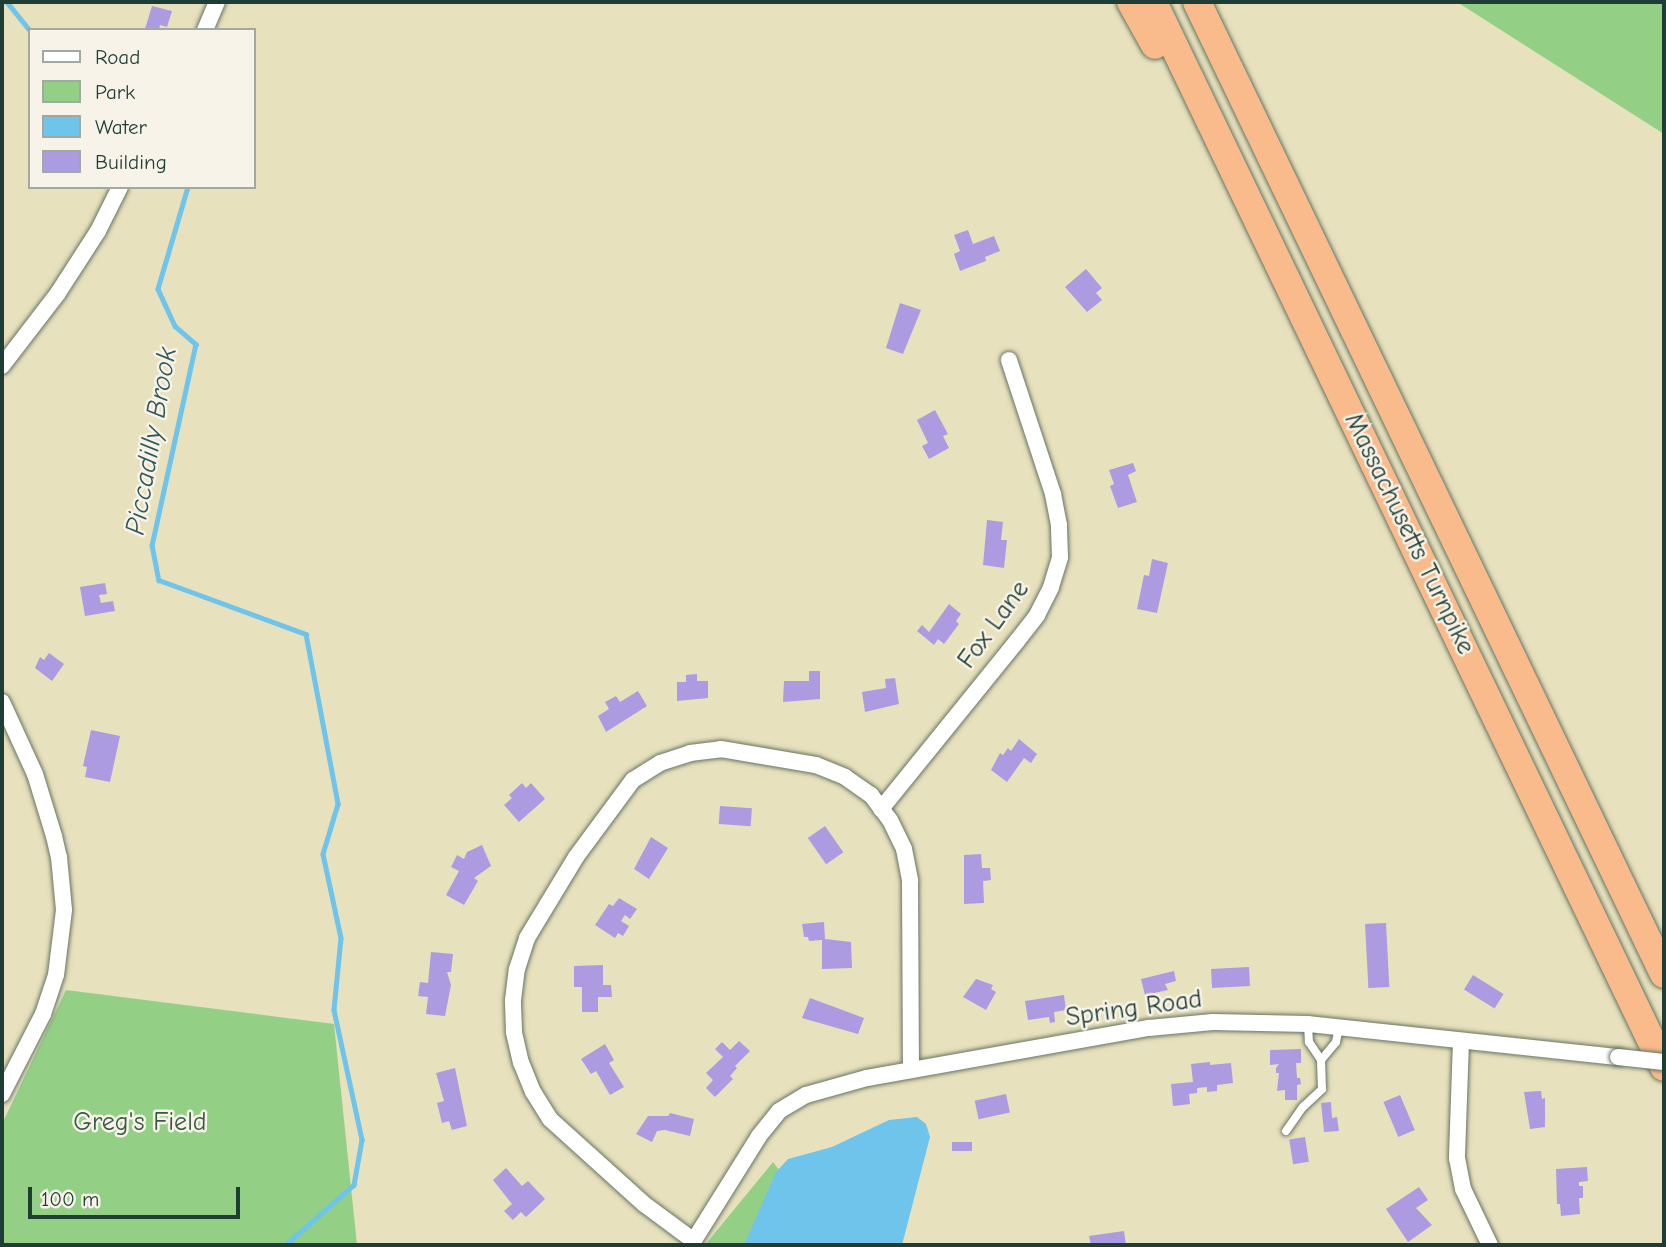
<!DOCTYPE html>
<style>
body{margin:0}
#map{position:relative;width:1666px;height:1247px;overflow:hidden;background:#e8e1bd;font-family:"Comic Neue",sans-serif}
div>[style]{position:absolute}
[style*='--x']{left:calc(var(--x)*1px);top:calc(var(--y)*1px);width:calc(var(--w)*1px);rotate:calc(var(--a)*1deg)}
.green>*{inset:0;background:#93d086}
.water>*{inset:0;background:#6ec4ea}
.stream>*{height:4.5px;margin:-2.25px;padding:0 2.25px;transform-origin:2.25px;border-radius:2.25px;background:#6ec4ea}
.building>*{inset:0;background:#ac9be1;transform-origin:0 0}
.roads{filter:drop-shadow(0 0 2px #657664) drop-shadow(0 0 2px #657664)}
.service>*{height:8px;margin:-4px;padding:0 4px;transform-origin:4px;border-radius:4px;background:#fff}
.minor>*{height:16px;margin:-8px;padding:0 8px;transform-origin:8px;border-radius:8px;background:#fff}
.motorway>*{height:28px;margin:-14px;padding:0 14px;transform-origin:14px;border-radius:14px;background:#fabb8c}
.bridges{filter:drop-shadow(0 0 2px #657664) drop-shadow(0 0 2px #657664)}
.minor-bridge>*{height:16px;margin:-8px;padding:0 8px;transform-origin:8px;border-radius:8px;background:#fff}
span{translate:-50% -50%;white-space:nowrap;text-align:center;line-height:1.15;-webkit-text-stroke:5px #f7f3e8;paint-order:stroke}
.street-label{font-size:26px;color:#1f3d34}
.park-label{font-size:26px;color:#365a44}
.water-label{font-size:28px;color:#2f5858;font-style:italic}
.frame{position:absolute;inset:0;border:4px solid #1f3d34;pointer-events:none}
.legend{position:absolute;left:28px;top:28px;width:228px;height:161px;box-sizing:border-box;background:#f7f3e8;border:2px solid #a1aaa0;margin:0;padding:9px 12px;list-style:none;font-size:21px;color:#1f3d34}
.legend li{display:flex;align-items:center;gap:14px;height:35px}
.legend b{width:35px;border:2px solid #a1aaa0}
.scale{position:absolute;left:28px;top:1187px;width:212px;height:32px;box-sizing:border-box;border:4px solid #1f3d34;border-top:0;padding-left:9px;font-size:21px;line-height:24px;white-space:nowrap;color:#1f3d34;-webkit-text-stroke:5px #f7f3e8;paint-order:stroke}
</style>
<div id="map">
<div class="green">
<i style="clip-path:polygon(1457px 2px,1664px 2px,1664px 134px)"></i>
<i style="clip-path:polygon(66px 990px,334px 1024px,357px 1245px,2px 1245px,2px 1124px)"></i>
<i style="clip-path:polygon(773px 1162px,836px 1245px,705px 1245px)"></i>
</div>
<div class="water">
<i style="clip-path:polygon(917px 1117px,926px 1124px,930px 1137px,902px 1245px,744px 1245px,776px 1172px,788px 1159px,832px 1147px,889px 1120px)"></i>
</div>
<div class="stream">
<i style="--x:7;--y:2;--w:36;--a:51"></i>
<i style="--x:188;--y:187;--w:106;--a:106.4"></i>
<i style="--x:158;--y:289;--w:41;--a:65.3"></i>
<i style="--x:175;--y:326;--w:28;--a:41"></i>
<i style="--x:196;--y:344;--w:206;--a:102.3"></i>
<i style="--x:152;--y:545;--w:36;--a:79"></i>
<i style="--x:159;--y:580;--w:157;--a:20.2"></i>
<i style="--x:306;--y:634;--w:173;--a:79.3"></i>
<i style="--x:338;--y:804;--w:52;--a:106.7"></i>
<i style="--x:323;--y:854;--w:86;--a:77.9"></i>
<i style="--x:341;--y:938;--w:72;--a:95.6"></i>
<i style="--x:334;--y:1010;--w:133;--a:77.8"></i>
<i style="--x:362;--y:1140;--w:46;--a:100.1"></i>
<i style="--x:354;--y:1185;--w:91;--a:138.6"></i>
</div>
<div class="building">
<i style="clip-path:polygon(152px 6px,172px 11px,167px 27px,160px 25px,159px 30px,145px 29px)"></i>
<i style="clip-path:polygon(968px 230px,973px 244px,994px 236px,1000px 251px,985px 257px,986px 261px,960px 271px,954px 254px,960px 251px,954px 235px)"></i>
<i style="clip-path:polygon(1086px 269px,1102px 288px,1096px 293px,1102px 300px,1087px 312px,1065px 287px)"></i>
<i style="clip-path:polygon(900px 303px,921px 310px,903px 354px,886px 348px)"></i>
<i style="clip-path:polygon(935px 410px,948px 434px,943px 436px,949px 448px,929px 459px,922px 446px,928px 443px,917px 420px)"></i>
<i style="clip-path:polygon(1133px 463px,1136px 471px,1128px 475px,1137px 502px,1118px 508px,1110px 486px,1114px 484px,1109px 470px)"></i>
<i style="clip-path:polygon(987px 520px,1003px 522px,1001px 540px,1007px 540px,1004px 568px,983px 565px)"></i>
<i style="clip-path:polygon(1152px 559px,1168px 563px,1157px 613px,1137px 609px,1144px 575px,1149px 576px)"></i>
<i style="clip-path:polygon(105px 583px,107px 594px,99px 595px,101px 603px,113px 601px,115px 611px,85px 616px,80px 587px)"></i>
<i style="clip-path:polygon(949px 604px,961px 614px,956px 621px,959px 624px,944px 644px,938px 639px,934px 645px,917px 631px,922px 625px,929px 632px)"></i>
<i style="clip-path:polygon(49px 653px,64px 664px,52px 681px,35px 668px,40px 657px,44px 660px)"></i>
<i style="clip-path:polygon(809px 671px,820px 671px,820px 699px,783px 702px,784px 681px,809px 681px)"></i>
<i style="clip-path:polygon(697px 674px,697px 681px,708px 681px,708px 698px,677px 701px,677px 682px,686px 682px,686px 675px)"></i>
<i style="clip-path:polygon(895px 678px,899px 704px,865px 712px,862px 692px,886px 688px,885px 679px)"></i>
<i style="clip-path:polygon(638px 691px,647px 706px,606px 732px,598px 716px,609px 709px,605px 702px,616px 696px,620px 702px)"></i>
<i style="clip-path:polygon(91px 730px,120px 736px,110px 782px,85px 777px,87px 767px,83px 766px)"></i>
<i style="clip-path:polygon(1019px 739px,1037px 754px,1031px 763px,1024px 758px,1007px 782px,991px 770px,1000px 753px,1003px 755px,1008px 748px,1011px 751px)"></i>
<i style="clip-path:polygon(522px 783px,526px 788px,531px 783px,545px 799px,519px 822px,504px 805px,512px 798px,509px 795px)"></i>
<i style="left:720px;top:806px;width:32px;height:18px;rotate:4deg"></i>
<i style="left:825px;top:826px;width:32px;height:21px;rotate:55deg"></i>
<i style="clip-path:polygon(651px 837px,668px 848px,649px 879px,634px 869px)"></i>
<i style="clip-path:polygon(482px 845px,491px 866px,474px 878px,478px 881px,464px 905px,446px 895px,459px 871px,451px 867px,457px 855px,464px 859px,467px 852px)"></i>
<i style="clip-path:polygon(981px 854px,982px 868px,990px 868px,991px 880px,983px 881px,984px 903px,964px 904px,964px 855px)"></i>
<i style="clip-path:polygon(619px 898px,637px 909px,630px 919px,625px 915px,621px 921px,629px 926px,623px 936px,618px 933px,615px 938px,595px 925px,609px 904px,613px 906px)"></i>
<i style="clip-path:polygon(824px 922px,825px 939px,851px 942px,852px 968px,822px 969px,822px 940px,809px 941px,808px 937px,804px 937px,802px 924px)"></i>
<i style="left:1386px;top:923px;width:64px;height:21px;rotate:87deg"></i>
<i style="clip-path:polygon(431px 952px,453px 954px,451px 972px,447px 972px,451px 985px,445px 1016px,426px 1014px,428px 997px,418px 996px,420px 982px,428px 983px)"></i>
<i style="clip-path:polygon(603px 965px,603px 985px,611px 985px,612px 997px,598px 997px,598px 1012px,582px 1012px,582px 987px,574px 987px,574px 966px)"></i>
<i style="left:1249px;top:967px;width:19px;height:38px;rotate:87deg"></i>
<i style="clip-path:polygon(1174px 971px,1176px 981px,1165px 984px,1168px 990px,1145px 995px,1141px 979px)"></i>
<i style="left:1473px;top:975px;width:36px;height:17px;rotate:32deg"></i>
<i style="clip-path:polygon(976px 979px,993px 985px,991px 989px,996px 992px,986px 1010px,963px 997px)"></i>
<i style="clip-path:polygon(1064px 995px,1066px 1010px,1054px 1012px,1055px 1022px,1050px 1023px,1049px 1017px,1028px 1020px,1025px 1001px)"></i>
<i style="clip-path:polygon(810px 998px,864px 1018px,858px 1034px,802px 1018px)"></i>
<i style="clip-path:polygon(739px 1041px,750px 1051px,735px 1066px,737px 1068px,730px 1076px,733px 1079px,715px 1097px,706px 1088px,713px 1080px,706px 1073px,723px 1057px,715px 1049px,722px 1042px,730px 1050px)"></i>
<i style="clip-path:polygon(605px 1044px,614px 1060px,609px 1063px,624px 1087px,610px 1095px,596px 1071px,591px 1074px,581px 1059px)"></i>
<i style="clip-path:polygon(1301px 1049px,1301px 1063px,1296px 1063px,1297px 1078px,1300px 1078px,1301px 1084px,1297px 1085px,1297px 1100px,1285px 1100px,1285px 1090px,1277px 1091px,1279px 1073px,1276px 1073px,1276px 1068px,1279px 1064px,1270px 1065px,1270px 1050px)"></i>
<i style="clip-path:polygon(1210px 1062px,1210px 1065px,1231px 1063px,1233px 1083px,1217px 1085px,1217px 1091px,1207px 1092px,1207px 1087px,1197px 1088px,1197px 1093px,1189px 1094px,1190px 1104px,1173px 1106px,1171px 1084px,1193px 1082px,1191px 1064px)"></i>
<i style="clip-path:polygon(455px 1068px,467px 1126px,452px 1130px,449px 1121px,442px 1123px,437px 1103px,444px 1101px,436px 1073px)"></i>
<i style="clip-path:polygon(1541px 1091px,1542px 1099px,1545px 1098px,1545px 1127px,1530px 1129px,1524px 1092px)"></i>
<i style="left:1006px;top:1094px;width:19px;height:32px;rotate:78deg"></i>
<i style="left:1400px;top:1095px;width:38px;height:18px;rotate:67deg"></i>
<i style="clip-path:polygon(1331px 1102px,1332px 1118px,1337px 1117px,1339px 1131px,1324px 1132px,1321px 1103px)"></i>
<i style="clip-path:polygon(670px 1113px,694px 1119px,690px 1136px,665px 1130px,657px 1131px,652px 1142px,636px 1134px,648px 1116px,668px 1116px)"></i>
<i style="left:1305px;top:1137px;width:25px;height:16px;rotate:81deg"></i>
<i style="left:972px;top:1142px;width:9px;height:20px;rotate:90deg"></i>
<i style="clip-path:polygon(1587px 1167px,1588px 1181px,1579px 1182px,1579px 1186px,1583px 1186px,1583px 1198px,1579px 1198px,1580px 1214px,1561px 1216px,1560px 1204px,1557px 1204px,1556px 1169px)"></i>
<i style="clip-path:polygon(506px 1168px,522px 1186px,528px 1181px,545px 1199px,526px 1217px,521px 1212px,513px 1220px,504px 1211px,512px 1204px,493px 1180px)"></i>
<i style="clip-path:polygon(1419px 1187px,1428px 1200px,1416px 1208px,1432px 1225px,1408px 1242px,1386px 1209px)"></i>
<i style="clip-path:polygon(1124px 1231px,1126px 1245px,1091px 1245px,1089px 1236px)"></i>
</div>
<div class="roads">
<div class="service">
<i style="--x:1308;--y:1024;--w:18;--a:87"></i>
<i style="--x:1309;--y:1042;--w:22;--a:56"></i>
<i style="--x:1321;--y:1060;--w:23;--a:-50"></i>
<i style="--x:1336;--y:1042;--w:15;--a:-79"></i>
<i style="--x:1286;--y:1131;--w:29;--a:-55"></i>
<i style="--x:1303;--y:1107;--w:26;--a:-43"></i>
<i style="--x:1322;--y:1089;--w:29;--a:-92"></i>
</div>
<div class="minor">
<i style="--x:205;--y:30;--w:30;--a:-67"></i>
<i style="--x:2;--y:366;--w:92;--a:-52.5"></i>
<i style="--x:58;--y:293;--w:74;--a:-57.2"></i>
<i style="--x:98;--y:231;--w:49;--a:-63.4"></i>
<i style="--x:2;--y:702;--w:79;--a:65.4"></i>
<i style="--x:35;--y:774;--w:65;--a:73"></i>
<i style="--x:54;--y:836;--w:22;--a:77"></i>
<i style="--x:59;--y:857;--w:53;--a:84.6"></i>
<i style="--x:64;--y:910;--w:65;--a:97"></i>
<i style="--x:56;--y:975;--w:41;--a:108.4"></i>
<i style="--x:43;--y:1014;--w:90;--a:117.1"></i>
<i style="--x:881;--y:809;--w:216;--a:-51"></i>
<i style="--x:1017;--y:641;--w:33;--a:-52"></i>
<i style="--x:1037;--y:615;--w:31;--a:-63"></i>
<i style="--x:1051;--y:587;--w:31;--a:-73"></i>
<i style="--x:1060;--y:557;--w:32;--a:-92"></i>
<i style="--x:1059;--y:525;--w:32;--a:-101"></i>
<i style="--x:1053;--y:494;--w:141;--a:-108.2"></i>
<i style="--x:1461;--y:1041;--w:117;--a:92"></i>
<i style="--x:1457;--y:1158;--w:32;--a:79"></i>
<i style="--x:1463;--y:1189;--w:62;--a:64.3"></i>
<i style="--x:694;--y:1241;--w:62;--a:-143.5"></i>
<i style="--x:644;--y:1204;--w:127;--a:-137.9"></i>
<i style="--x:550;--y:1119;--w:32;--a:-122"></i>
<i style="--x:533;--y:1092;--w:31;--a:-112"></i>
<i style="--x:521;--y:1063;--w:32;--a:-103"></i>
<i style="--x:514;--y:1032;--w:32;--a:-92"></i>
<i style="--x:513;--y:1000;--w:31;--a:-83"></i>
<i style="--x:517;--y:969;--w:33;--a:-72"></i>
<i style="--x:527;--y:938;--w:95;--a:-58.8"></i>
<i style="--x:576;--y:857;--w:96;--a:-53.5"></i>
<i style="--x:633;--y:780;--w:32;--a:-32"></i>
<i style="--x:660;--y:763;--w:32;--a:-18"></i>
<i style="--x:690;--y:753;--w:31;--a:-7"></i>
<i style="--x:721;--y:749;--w:96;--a:9.6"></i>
<i style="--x:816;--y:765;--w:31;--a:22"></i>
<i style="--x:845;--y:777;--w:32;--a:35"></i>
<i style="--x:871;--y:795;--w:31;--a:53"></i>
<i style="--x:890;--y:820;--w:32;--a:64"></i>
<i style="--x:904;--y:849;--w:33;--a:79"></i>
<i style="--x:910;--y:881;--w:189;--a:89.7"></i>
<i style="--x:691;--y:1245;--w:128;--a:-58"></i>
<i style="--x:759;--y:1136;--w:32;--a:-51"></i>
<i style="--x:779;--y:1111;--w:31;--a:-31"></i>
<i style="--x:806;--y:1095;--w:63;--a:-15.6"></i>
<i style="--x:867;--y:1078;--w:286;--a:-10.1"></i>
<i style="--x:1149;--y:1028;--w:64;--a:-5.4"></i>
<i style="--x:1213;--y:1022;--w:95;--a:1.2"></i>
<i style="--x:1308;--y:1024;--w:312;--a:6.1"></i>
</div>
<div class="motorway">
<i style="--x:1131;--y:2;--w:49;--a:60.8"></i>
<i style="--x:1153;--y:2;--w:1181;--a:64.37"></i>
<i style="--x:1197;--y:2;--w:1078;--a:64.34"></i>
</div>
</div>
<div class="bridges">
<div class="minor-bridge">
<i style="--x:1618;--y:1057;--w:46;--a:6.2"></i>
</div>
</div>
<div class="street-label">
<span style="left:1409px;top:534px;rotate:64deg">Massachusetts Turnpike</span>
<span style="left:994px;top:625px;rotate:-54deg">Fox Lane</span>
<span style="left:1134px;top:1009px;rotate:-8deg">Spring Road</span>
</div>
<div class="park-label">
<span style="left:140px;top:1123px">Greg's Field</span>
</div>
<div class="water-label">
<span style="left:151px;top:441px;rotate:-80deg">Piccadilly Brook</span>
</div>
<div class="frame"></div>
<ul class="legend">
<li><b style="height:9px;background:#fff"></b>Road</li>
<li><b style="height:19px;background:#93d086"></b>Park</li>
<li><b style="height:19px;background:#6ec4ea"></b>Water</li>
<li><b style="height:19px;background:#ac9be1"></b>Building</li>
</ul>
<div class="scale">100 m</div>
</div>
